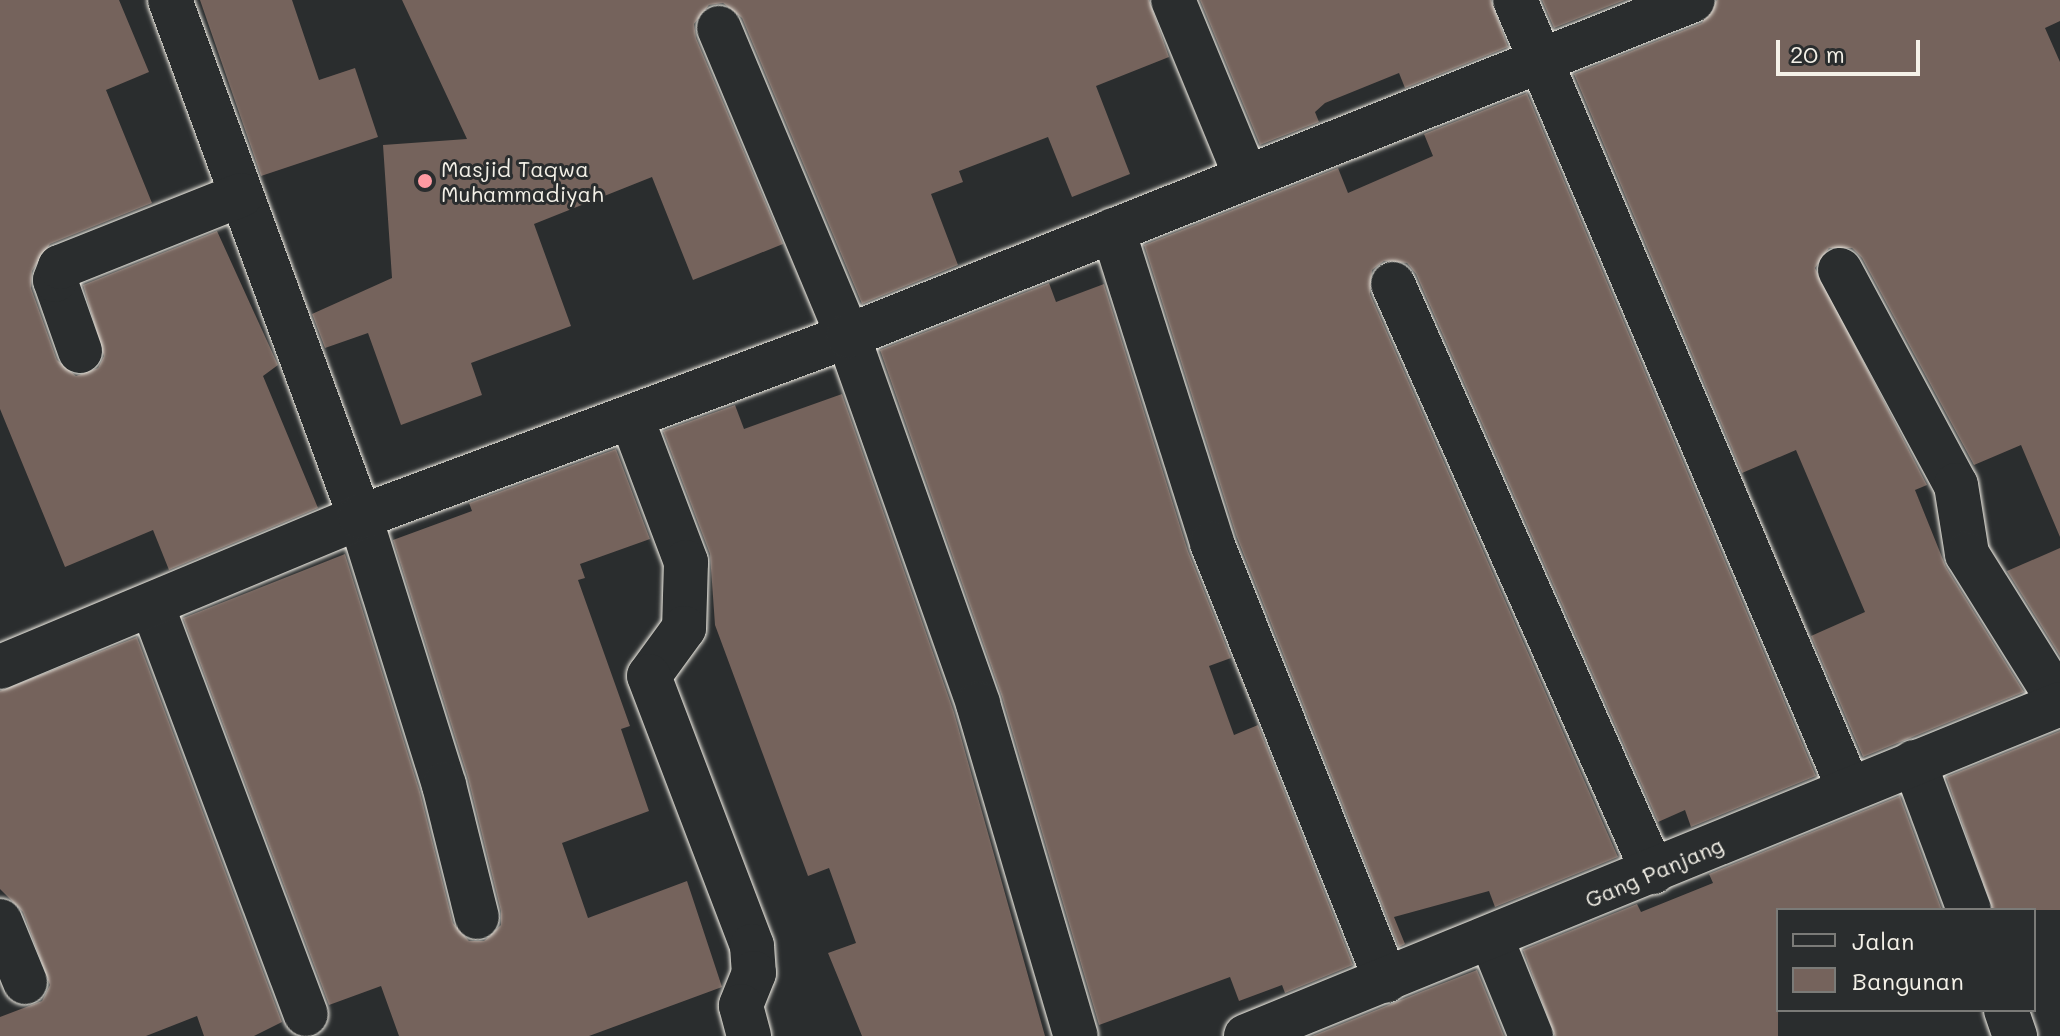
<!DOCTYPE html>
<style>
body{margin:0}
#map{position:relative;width:2060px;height:1036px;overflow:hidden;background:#2a2d2e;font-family:Mali,sans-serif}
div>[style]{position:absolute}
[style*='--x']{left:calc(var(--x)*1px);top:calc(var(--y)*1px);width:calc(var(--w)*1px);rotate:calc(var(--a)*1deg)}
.building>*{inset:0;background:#75635c}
.roads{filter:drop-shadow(0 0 2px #f4f1e8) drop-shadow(0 0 2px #f4f1e8)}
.minor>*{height:44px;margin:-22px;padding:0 22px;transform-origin:22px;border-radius:22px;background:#2a2d2e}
.dots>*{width:22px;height:22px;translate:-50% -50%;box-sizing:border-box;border:4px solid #2a2d2e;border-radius:50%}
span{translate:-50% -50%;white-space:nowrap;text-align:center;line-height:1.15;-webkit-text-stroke:6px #2a2d2e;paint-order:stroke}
.poi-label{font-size:22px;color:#f4f1e8}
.left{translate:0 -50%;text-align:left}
.street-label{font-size:22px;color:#f4f1e8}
.legend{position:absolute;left:1776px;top:908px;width:260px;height:104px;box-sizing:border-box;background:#2a2d2e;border:2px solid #7b7b78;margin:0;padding:10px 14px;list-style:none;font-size:24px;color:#f4f1e8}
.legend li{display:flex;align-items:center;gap:16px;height:40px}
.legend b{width:40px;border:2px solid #7b7b78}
.scale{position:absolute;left:1776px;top:40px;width:144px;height:36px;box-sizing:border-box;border:4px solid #f4f1e8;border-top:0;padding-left:10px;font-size:24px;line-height:28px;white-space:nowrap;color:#f4f1e8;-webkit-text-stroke:6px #2a2d2e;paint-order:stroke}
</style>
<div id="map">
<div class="building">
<i style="clip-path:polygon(0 0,119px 0,149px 72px,106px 90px,152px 203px,50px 244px,32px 271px,31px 288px,57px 360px,76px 376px,98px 368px,104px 356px,83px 285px,217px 231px,278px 365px,263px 376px,318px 508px,169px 570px,153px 530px,65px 567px,0 409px)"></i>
<i style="clip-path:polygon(200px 0,292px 0,319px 80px,355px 68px,378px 137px,261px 176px)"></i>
<i style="clip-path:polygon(402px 0,1149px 0,1169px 57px,1096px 86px,1130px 174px,1072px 197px,1048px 137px,959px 171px,963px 182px,931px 194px,958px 265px,862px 304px,742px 18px,723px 3px,709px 5px,694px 24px,696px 38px,783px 244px,693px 280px,652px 177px,534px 224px,571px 326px,471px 363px,482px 395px,401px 425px,368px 333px,325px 348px,312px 314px,392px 278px,383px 145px,467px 139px)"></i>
<i style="clip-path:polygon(1200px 0,1491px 0,1508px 47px,1405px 88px,1399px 73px,1325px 103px,1315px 112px,1319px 122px,1260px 145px)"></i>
<i style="clip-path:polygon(1542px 0,1625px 0,1554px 28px)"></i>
<i style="clip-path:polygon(1717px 0,2060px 0,2060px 21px,2045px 28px,2060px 62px,2060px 537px,2021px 445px,1974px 465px,1862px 258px,1852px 248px,1829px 248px,1815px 268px,1927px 485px,1915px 490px,1946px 567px,2024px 692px,1863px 757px,1811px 636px,1865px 612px,1796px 450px,1742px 473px,1574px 74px,1702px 23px)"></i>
<i style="clip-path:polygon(1527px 93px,1816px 776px,1691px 827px,1685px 810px,1658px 822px,1416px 274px,1407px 263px,1384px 261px,1372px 270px,1370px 294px,1618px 857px,1495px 907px,1489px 891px,1394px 917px,1405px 944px,1399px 947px,1236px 535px,1144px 245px,1338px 168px,1348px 193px,1433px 156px,1424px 134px)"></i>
<i style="clip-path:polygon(1049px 283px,1056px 302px,1104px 284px,1188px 551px,1231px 658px,1209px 666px,1234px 735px,1258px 725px,1353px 965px,1285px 993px,1282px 985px,1239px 1001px,1230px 977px,1099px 1025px,1002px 697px,880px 350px)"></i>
<i style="clip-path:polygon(842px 394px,954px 712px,1045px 1036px,862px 1036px,828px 953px,856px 943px,829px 868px,808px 876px,715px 625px,710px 554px,663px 431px,735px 405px,744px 429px)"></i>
<i style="clip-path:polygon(616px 449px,650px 539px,580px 564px,585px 578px,578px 580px,630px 726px,621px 729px,649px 811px,562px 843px,588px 918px,687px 881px,722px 987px,589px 1036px,399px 1036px,381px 986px,329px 1005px,183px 618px,345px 554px,420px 792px,453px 923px,469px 941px,484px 941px,501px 925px,501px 911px,468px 778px,393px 540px,472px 511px,469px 503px)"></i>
<i style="clip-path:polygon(2060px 548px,2060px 656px,2007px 571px)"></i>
<i style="clip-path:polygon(137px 637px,282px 1022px,254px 1036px,204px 1036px,197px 1016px,146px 1036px,0 1036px,0 1017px,42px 1001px,50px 985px,23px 912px,0 889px,0 691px)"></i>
<i style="clip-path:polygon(2060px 731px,2060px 910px,1993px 910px,1946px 777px)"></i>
<i style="clip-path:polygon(1900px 796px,1942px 910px,1778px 910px,1778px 1036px,1555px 1036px,1523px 950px,1637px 904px,1641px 912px,1713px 883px,1709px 874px)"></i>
<i style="clip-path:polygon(1477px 970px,1504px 1036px,1312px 1036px,1423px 991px)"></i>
</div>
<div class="roads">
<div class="minor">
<i style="--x:170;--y:0;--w:551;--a:69.82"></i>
<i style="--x:360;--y:517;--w:281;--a:72.6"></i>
<i style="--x:444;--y:785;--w:136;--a:76"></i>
<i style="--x:1173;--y:0;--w:189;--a:67.6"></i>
<i style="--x:1515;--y:0;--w:857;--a:67.06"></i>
<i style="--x:719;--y:28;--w:334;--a:67.3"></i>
<i style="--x:848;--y:336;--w:390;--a:70.5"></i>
<i style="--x:978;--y:704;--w:346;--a:73.6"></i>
<i style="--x:1113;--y:230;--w:328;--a:72.4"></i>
<i style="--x:1212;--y:543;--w:471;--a:68.3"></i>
<i style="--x:1840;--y:270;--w:244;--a:61.7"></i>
<i style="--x:1956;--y:485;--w:70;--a:80.9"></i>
<i style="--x:1967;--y:554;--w:176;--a:58"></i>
<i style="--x:1393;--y:284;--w:643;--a:66.15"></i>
<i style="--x:80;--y:351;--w:75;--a:-109.4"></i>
<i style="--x:55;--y:280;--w:14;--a:-69"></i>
<i style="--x:60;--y:267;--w:195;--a:-21.7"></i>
<i style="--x:632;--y:419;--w:153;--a:69.3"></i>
<i style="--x:686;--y:562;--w:66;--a:91.7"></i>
<i style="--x:684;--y:628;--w:59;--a:126.1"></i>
<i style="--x:649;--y:676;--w:289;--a:69.1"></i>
<i style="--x:752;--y:946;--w:27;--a:86"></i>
<i style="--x:754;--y:973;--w:35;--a:112"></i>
<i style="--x:741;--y:1006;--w:31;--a:75"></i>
<i style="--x:152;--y:605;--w:437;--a:69.4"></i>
<i style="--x:0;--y:667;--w:390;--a:-22.6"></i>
<i style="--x:360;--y:517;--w:520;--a:-20.35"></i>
<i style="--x:848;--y:336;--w:909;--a:-21.68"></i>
<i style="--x:1914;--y:762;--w:158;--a:69.6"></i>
<i style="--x:0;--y:921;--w:66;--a:67.7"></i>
<i style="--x:1492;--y:940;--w:104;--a:67.9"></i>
<i style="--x:2006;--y:1010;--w:28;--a:71"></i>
<i style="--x:1246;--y:1036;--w:879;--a:-22.19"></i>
</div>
</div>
<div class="dots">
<i style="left:425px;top:181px;background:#ff9aa2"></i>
</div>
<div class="poi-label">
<span class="left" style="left:441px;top:181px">Masjid Taqwa<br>Muhammadiyah</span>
</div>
<div class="street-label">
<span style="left:1654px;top:872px;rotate:-23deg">Gang Panjang</span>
</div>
<ul class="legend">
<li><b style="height:10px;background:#2a2d2e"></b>Jalan</li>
<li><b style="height:22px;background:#75635c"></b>Bangunan</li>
</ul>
<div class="scale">20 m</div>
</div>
